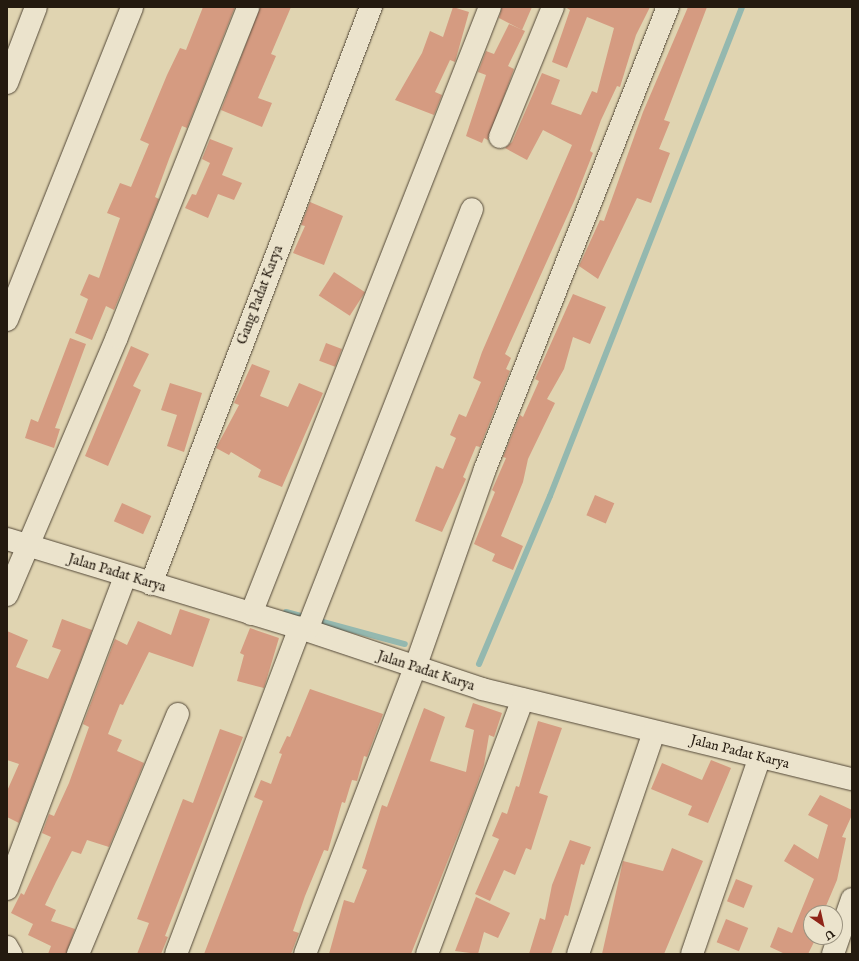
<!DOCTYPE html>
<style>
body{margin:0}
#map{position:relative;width:859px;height:961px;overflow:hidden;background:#e0d4b1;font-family:"IM FELL English",serif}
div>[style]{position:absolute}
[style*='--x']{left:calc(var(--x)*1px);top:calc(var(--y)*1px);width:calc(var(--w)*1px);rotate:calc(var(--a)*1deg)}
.stream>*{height:6px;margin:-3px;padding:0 3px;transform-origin:3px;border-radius:3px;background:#94b8af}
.building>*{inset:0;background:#d59b81;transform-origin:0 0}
.roads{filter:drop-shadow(0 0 1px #534838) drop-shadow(0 0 1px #534838)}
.minor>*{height:22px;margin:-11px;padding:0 11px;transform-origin:11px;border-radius:11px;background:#ebe3cc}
span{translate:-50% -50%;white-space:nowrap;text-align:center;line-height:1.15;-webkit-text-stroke:3.5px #ebe3cc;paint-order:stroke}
.street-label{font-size:14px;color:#241a0f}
.frame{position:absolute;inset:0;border:8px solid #241a0f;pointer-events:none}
.north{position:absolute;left:803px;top:905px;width:40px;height:40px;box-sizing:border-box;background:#ebe3cc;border:1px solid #9b9380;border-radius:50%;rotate:146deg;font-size:11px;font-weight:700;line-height:16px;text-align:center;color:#241a0f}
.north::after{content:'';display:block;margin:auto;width:14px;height:18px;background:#8f2418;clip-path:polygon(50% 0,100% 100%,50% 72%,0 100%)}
</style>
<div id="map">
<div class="stream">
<i style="--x:286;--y:612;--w:123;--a:15.1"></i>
<i style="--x:479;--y:664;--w:182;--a:-67.1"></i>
<i style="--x:550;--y:496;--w:525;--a:-68.56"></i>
</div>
<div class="building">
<i style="clip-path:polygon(203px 7px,235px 7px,187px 128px,182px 126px,169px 159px,155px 197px,159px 199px,114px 310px,106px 306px,92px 340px,75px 333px,88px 299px,80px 295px,89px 274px,99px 278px,120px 218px,107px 213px,120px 183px,131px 187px,149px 144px,140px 140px,167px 75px,180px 48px,186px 50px)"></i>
<i style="clip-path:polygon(260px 7px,291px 7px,271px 54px,276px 56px,258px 98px,272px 103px,262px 127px,221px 110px)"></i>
<i style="clip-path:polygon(453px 7px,469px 12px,455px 62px,450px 60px,435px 92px,442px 95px,434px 115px,395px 100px,422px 53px,430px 31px,443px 37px)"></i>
<i style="clip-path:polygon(502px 7px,532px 7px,522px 30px,499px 18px)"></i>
<i style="clip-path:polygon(565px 7px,650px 7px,636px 35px,620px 87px,617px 86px,601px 120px,590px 151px,593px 153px,575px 199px,505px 354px,511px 358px,506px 369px,510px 371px,480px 447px,476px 446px,463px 477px,466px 479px,442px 532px,415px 521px,436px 466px,443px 469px,456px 438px,450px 435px,459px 414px,466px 417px,481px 382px,473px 378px,482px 352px,572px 145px,543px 130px,527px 160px,505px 148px,512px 142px,542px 73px,560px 80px,551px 104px,581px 115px,592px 91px,597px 93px,614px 28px,587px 17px,567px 68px,552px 62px,570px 10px)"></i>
<i style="clip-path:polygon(688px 7px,707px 7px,664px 120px,670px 122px,659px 149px,670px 153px,651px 203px,637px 198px,598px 279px,579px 266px,600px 220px,604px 221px,643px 112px)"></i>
<i style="clip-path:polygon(509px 24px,525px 31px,508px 66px,514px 69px,488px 140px,484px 138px,482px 143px,466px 136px,486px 75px,478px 72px,486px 51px,494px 54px)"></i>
<i style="clip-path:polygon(210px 139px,233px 148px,222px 175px,242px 183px,234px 200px,218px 194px,208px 218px,185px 208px,192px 194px,196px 195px,210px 163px,202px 159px)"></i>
<i style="clip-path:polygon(310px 202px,343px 216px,324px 265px,293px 253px,305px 226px,301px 225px)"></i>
<i style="left:334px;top:272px;width:37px;height:28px;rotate:33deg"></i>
<i style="clip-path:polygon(573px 294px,606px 307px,590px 344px,573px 337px,564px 369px,547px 399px,555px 403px,528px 459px,523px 482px,501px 536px,523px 546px,513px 570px,492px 561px,495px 554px,474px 544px,495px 492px,492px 490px,506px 458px,503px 457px,520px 415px,523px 417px,539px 381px,535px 379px)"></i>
<i style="clip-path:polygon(70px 338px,86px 344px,55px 428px,60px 429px,54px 448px,25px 438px,31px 419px,38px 422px)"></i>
<i style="left:326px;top:343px;width:17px;height:19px;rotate:21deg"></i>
<i style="clip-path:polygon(131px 346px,149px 354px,133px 386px,141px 390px,108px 466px,85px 456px)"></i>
<i style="clip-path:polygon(252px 364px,270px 371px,260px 396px,288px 407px,299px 383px,323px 393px,282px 487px,258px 477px,261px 470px,231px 452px,229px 455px,216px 448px,239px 405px,234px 403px)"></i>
<i style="clip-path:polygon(170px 383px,202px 393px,184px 452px,167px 446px,177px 415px,161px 410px)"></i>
<i style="left:595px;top:495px;width:21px;height:22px;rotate:23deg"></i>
<i style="left:122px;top:503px;width:32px;height:20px;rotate:24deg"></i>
<i style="clip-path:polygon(180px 609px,210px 619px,193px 667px,149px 652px,123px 705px,120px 704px,108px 734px,122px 740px,117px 751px,144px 763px,109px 847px,87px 840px,81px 854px,72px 851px,56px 882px,45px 905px,56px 910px,51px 921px,75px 929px,66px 954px,48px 954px,51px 946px,28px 935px,33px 924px,11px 913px,21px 893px,24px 895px,51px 837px,42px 833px,49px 814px,54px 816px,69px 783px,89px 727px,83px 724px,115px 639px,127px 645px,138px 621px,171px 635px)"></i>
<i style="clip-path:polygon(62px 619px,92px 630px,19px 823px,7px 817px,7px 791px,19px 764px,7px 760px,7px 631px,28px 640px,16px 667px,48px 679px,61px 650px,52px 647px)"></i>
<i style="clip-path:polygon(250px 628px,279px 638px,264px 688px,237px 681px,244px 655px,240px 653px)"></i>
<i style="clip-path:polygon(310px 689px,383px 714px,367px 757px,364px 756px,357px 781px,352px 780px,345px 803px,342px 802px,328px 851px,324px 850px,305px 896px,293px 931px,299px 933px,291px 954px,204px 954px,263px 801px,254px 797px,261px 780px,271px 784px,282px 754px,279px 753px,287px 736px,290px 737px)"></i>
<i style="clip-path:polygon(473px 703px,502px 713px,494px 737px,489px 735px,484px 765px,472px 799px,411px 954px,329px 954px,344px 900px,354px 903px,367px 870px,362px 868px,382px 805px,387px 807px,424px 708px,445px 717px,430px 761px,466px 772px,474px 730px,465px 727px)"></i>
<i style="clip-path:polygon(538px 721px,562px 728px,539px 793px,548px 796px,531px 850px,526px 848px,515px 875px,504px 870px,490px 901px,475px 894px,499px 839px,492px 836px,502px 812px,507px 814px,516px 786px,519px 787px)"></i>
<i style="clip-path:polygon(220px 729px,243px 737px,165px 936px,168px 937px,161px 954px,137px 954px,149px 923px,137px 919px,183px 799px,193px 803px)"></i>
<i style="clip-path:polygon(711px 760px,731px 768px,708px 823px,688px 815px,692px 806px,651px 789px,662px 763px,702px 780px)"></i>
<i style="clip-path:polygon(820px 795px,852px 810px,852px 815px,842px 837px,846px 838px,837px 880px,823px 913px,811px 913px,811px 940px,814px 942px,808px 954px,785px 954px,770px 947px,778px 927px,792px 933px,814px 879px,784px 861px,794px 844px,818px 859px,828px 825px,808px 815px)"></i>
<i style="clip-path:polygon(570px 840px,591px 847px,584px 865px,581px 864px,568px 916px,565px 915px,551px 954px,529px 954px,540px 918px,545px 920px,552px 885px)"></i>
<i style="clip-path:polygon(672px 848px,703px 861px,664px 954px,602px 954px,623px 861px,663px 871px)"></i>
<i style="left:736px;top:879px;width:18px;height:24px;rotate:22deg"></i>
<i style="clip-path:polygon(476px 897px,510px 913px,498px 938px,484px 932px,478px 954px,455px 951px)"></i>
<i style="left:726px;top:919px;width:24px;height:25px;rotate:22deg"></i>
</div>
<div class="roads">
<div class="minor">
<i style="--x:7;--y:83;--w:81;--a:-69.1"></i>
<i style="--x:500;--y:137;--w:140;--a:-67.8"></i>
<i style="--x:7;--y:320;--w:337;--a:-68.2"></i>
<i style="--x:7;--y:539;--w:306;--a:16.9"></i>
<i style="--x:300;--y:628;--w:192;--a:18.5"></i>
<i style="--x:482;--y:689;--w:381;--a:13.7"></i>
<i style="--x:151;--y:584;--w:618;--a:-69.13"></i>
<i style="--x:7;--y:595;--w:280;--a:-66.9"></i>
<i style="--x:117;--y:337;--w:355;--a:-68.3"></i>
<i style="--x:251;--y:614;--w:652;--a:-68.51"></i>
<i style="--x:307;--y:630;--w:452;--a:-68.6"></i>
<i style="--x:7;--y:889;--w:334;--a:-69.3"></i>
<i style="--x:7;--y:947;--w:8;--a:60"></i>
<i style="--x:78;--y:954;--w:260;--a:-67.4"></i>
<i style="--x:176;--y:954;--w:349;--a:-69.2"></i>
<i style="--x:305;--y:954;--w:306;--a:-69"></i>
<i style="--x:415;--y:668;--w:211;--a:-70.6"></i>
<i style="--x:485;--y:469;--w:497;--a:-68.4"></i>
<i style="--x:427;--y:954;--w:272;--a:-69.4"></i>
<i style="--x:578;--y:954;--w:235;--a:-71.1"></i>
<i style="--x:692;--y:954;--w:208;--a:-71"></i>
<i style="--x:833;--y:954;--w:58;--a:-70.9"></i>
</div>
</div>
<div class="street-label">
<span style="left:260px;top:295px;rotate:-69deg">Gang Padat Karya</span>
<span style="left:117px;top:573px;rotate:17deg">Jalan Padat Karya</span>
<span style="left:426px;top:671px;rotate:18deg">Jalan Padat Karya</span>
<span style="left:740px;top:752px;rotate:14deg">Jalan Padat Karya</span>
</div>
<div class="frame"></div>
<div class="north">U</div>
</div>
